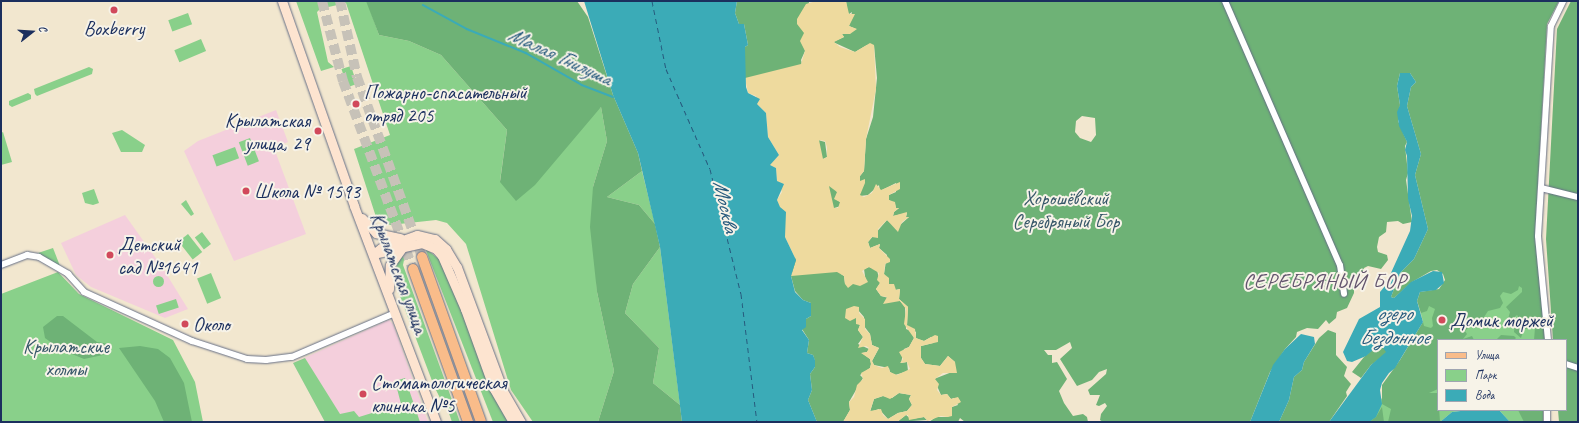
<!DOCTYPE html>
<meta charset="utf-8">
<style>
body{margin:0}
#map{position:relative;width:1579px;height:423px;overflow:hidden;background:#f2e7cf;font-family:Caveat,sans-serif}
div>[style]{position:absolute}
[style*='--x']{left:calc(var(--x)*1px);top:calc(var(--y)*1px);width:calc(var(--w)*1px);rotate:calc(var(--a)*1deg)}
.built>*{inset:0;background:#f4cfdc}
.green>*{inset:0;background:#89d08a;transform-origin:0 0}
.round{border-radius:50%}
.forest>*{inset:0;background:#6eb276}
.sand>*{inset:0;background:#eeda9e}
.water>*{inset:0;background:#3babb7}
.stream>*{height:1.5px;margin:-0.75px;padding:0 0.75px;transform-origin:0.75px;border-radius:0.75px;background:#3babb7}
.ferry>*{height:1px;margin-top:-0.5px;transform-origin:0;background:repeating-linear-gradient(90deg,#265a7d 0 5px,transparent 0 9px)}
.primary-tunnel>*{height:10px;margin-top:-5px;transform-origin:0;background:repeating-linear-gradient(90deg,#c7c2b8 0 10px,transparent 0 15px)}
.roads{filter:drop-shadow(0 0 1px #666f86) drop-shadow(0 0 1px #666f86)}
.minor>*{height:6px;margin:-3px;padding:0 3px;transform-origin:3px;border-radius:3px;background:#fff}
.secondary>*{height:9px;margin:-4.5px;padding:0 4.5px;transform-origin:4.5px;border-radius:4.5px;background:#fde4d0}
.primary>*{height:10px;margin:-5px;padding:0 5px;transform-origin:5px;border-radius:5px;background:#f9bc8a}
.dots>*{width:11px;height:11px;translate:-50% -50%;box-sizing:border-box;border:2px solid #f7f3e8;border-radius:50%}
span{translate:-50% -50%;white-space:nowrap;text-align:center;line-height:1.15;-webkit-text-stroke:4px #f7f3e8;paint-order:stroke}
.poi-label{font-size:20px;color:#1b2f5e}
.left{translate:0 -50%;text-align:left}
.right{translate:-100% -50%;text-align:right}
.park-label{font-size:20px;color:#365769}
.street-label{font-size:20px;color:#1b2f5e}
.water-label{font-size:21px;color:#265a7d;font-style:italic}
.neighbourhood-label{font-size:21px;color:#63556e;letter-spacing:1px}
.frame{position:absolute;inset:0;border:2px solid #1b2f5e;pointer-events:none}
.legend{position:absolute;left:1437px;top:339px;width:130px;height:72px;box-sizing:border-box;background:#f7f3e8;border:1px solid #9fa5b1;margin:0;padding:5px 7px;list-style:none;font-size:12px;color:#1b2f5e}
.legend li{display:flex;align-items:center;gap:8px;height:20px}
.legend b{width:20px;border:1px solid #9fa5b1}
.north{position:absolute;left:12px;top:12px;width:40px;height:40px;-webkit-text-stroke:3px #f7f3e8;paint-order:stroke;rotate:73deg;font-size:11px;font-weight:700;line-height:16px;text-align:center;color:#1b2f5e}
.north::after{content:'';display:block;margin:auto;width:14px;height:18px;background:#1b2f5e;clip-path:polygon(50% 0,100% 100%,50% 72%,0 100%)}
</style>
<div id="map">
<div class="built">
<i style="clip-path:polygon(276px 110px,288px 142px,274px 148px,306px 234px,234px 261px,184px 151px,198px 141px)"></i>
<i style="clip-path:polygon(125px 215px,162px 267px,188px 309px,165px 318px,91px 287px,76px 275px,61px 243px)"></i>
<i style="clip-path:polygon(389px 320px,393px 324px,428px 422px,325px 422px,293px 363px)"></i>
</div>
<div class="green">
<i style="clip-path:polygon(296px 1px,367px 1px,379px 35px,409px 41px,441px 55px,507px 130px,500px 181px,601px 107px,607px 141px,593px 187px,597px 292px,614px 371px,598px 422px,533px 422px,511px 390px,466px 244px,447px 223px,436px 220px,390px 225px,377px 220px,354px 149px,390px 135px,346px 3px,320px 9px,317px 12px,328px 62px,334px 67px,321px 71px)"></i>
<i style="left:188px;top:13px;width:12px;height:21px;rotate:70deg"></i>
<i style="left:201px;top:39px;width:13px;height:29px;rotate:67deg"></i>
<i style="left:351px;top:66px;width:19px;height:10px;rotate:72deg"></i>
<i style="clip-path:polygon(89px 67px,93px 69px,92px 74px,37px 96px,35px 94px,34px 89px)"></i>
<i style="clip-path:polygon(28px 93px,31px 95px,31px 99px,12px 107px,9px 105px,9px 101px)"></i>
<i style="clip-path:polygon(122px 130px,145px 145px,142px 152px,121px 152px,112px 133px)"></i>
<i style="clip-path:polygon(3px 132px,12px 162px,1px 165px,1px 133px)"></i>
<i style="left:250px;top:138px;width:25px;height:12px;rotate:69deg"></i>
<i style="left:235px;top:147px;width:12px;height:24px;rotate:70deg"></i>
<i style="clip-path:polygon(642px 171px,655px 224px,639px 205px,607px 197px)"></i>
<i style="clip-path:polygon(94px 189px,99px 203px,93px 205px,85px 203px,82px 193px)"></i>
<i style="clip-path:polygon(186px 200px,194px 214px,191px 216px,181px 204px)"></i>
<i style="left:202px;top:232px;width:15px;height:9px;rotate:53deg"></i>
<i style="left:188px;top:234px;width:23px;height:12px;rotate:52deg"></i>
<i style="clip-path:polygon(660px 247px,680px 405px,653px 383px,659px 348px,625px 313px,633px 284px)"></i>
<i style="clip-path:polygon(53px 248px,60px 266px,38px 253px)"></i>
<i style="clip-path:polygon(414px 248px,405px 255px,403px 265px,460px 422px,452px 422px,444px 399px,441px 400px,434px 386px,393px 278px,393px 266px,403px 252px)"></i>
<i style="clip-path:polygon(425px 248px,440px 260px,508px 422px,493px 422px)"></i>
<i style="clip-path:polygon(1517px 254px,1545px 340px,1438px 340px,1438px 410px,1469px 410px,1452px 412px,1440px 422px,1369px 422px,1423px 322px,1419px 306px,1450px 304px)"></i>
<i style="clip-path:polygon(58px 272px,79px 294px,173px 340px,195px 382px,203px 422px,1px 422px,1px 294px)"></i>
<i style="left:211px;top:273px;width:27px;height:15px;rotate:68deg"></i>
<i class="round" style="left:152.5px;top:275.5px;width:11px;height:11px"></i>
<i style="left:176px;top:299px;width:9px;height:21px;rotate:72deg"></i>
<i style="clip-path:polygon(305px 358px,340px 414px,354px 411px,359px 417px,401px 404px,395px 381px,405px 378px,420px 422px,325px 422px,293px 363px)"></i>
<i style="clip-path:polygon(1499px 410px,1543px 410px,1543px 422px,1510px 422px)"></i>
</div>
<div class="forest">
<i style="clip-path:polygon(366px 1px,577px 1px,588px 17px,613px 95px,638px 153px,642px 171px,607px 197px,639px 205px,655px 224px,660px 247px,633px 284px,625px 313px,659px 348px,653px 383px,680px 405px,682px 422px,598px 422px,614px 371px,597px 292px,590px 227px,593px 187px,607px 141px,601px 107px,535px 185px,516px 201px,500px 182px,507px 130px,441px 55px,409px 41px,379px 35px)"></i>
<i style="clip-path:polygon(737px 1px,816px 1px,809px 2px,804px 33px,805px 51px,801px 60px,810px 103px,814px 104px,818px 114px,812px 118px,745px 78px,745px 47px,748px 45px,744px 24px,739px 24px,735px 13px)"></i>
<i style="clip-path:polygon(evenodd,846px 1px,1559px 1px,1547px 24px,1535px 236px,1545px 340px,1534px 340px,1535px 328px,1524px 329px,1521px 338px,1514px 332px,1515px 322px,1520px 320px,1517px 315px,1511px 321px,1508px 319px,1510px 312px,1506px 307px,1522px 292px,1522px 288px,1519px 286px,1518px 290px,1511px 294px,1503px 292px,1500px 296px,1503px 303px,1500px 308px,1488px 311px,1477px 328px,1471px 325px,1465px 331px,1467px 334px,1463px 339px,1472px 336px,1474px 340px,1438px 340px,1438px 389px,1429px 393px,1438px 393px,1440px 422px,1388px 422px,1391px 409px,1382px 404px,1382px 385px,1400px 360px,1423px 322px,1424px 326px,1431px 328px,1433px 326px,1432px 318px,1435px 309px,1429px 306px,1427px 311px,1421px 313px,1417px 301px,1420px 292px,1439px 289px,1445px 280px,1443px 274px,1437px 270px,1431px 271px,1412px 282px,1394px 298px,1391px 297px,1400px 273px,1414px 259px,1428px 229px,1415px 175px,1421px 154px,1407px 106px,1411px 87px,1416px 82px,1410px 73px,1400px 73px,1397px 86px,1400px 105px,1398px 121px,1407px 142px,1405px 146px,1408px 173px,1406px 180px,1412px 222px,1403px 224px,1398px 221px,1387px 222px,1386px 232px,1379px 237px,1377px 247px,1378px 252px,1387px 255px,1388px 260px,1381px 269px,1368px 266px,1364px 268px,1357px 286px,1354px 286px,1354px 293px,1347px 308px,1337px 312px,1336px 318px,1329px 324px,1326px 320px,1318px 329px,1307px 328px,1297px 332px,1296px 337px,1285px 349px,1270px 372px,1250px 422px,1103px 422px,1100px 420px,1101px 414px,1107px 406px,1105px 403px,1099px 406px,1096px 405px,1100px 395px,1090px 395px,1088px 390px,1106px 374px,1107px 369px,1099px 372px,1092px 380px,1077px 386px,1060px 359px,1072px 348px,1070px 342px,1056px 350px,1044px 350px,1048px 355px,1052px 355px,1052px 363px,1057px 362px,1067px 379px,1059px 391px,1064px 403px,1073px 416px,1083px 414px,1087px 417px,1088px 422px,965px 422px,960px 418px,958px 422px,929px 422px,936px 417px,948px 417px,952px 407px,958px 405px,954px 398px,951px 399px,947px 394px,941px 395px,934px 379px,952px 372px,955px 362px,948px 356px,940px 366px,925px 364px,921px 358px,921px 346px,933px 343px,931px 337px,924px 341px,918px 339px,916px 338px,916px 332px,907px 326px,908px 307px,899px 299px,900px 289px,895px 290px,889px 284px,884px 274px,887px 255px,879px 248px,880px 244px,870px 248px,868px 242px,887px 220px,893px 225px,900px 225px,909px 217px,906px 217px,907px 213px,893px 216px,894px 212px,899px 208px,896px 208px,895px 204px,889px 200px,889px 195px,896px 192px,896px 183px,880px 191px,879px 185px,868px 195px,860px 196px,860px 176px,864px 171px,866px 139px,873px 117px,877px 78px,874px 45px,867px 45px,855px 52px,833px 42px,844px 37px,842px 34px,856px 29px,849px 26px,852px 12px,849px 14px,847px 11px,846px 1px,1082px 116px,1095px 118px,1096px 135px,1091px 142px,1080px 138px,1075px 132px,1076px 121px,1082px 116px)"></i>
<i style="clip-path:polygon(1571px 1px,1578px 1px,1578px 422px,1559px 422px,1558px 410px,1566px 410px,1566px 340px,1553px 340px,1546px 239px,1557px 29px)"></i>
<i style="clip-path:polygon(818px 140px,825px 142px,827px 157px,821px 160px,830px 161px,824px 165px,826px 174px,831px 176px,831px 181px,837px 192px,837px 200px,840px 202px,841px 206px,834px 208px,841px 274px,844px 276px,845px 284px,866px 283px,864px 269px,869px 267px,877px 270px,880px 283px,876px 289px,881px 296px,900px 301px,905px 307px,906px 329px,911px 331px,914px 338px,909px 347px,904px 349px,901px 363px,907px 362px,908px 371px,895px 375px,890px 372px,889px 368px,874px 365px,872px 361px,879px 348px,872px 345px,870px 334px,864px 326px,864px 317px,858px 310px,850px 309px,852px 318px,856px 318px,857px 323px,860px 325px,858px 330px,863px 337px,858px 344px,869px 349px,867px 352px,862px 353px,870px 359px,871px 364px,870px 368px,860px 375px,863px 378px,849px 402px,850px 410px,843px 422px,817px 422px,808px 400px,812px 390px,810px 374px,815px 367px,815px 361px,813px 355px,807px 353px,809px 340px,802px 329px,806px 319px,811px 316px,811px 303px,803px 300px,795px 291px,791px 276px)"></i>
<i style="clip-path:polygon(57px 316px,63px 316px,97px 342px,109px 344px,106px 351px,103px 355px,84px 359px,60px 349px,45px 338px,43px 327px)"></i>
<i style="clip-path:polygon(1328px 330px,1336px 333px,1336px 355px,1347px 367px,1344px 376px,1351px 384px,1346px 392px,1347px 396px,1329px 422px,1279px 422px,1289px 400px,1294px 377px,1302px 370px,1304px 362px,1319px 338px)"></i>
<i style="clip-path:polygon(1501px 335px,1514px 336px,1516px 338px,1514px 340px,1496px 340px)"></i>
<i style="clip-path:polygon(1382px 344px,1386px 349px,1386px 354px,1371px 365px,1361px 378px,1352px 372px,1364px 357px,1378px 345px)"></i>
<i style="clip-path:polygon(140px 346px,158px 349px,170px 358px,184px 383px,192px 422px,164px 422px,155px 401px,119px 348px)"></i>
<i style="clip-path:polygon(899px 393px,911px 395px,909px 399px,912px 405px,907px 411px,898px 413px,888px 419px,879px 409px,870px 412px,874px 399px,883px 396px,892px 398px)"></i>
<i style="clip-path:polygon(1382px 407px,1384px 422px,1369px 422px,1376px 417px)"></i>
<i style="clip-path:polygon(1518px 410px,1543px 410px,1543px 422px,1524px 422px)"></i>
<i style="clip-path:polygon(906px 415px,911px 419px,924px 417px,927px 420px,897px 422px)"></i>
</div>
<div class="sand">
<i style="clip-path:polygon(evenodd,816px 1px,846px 1px,849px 14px,855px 14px,849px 26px,857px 29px,850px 34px,842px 34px,844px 37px,834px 42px,840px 47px,855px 52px,870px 43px,874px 45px,876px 89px,866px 139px,864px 171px,860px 176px,860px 181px,865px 179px,865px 183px,860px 195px,864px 197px,872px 193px,876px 184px,881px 190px,900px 182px,900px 189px,889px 195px,889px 200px,895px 202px,896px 208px,899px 208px,894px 212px,893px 216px,907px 212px,906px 217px,909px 217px,902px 222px,898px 232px,887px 220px,878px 229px,878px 238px,872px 237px,868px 242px,870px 248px,880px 244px,879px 248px,890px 259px,890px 262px,885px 264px,884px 274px,889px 278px,889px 284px,894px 284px,896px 290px,900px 289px,899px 299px,908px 307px,907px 325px,915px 329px,916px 338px,924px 341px,935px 335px,938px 336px,938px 342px,921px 346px,921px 358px,925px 364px,940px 366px,948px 356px,955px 362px,957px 373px,943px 373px,935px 379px,939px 384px,937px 390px,941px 395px,947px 394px,951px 399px,958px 397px,961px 402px,952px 407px,952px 416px,948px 417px,941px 416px,925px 422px,927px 420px,924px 417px,909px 420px,908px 415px,906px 415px,897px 422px,843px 422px,850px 410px,849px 402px,854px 397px,857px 385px,863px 379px,861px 373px,870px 368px,871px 364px,870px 359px,861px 353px,867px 352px,869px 348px,866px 346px,858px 348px,863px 337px,858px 330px,860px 325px,856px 324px,856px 318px,850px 321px,845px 318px,846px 309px,854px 306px,859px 307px,859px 313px,865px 319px,865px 329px,870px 334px,872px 345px,879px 348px,872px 361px,874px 365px,882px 368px,888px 366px,890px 372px,897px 375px,910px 369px,907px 362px,900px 363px,903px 359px,899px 352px,909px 347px,914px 338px,904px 324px,906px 309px,900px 301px,883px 304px,887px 297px,881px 296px,876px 289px,880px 283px,877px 280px,879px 273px,869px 267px,862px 271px,868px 282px,860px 286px,853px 284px,848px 288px,845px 284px,844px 276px,837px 272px,791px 276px,796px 260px,785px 237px,777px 200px,782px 192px,777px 181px,776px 168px,769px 165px,779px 155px,768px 137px,766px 113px,757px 104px,756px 96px,748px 93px,745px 78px,801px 64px,805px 51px,800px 41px,804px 33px,797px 24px,797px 19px,806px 4px,816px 1px,819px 140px,825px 141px,827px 147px,827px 157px,823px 159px,819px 140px,816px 1px,829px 186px,837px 192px,834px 199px,840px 202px,838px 208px,834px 208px,829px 186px,816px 1px,899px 393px,911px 395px,909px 399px,912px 405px,907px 411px,898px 413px,888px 419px,883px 415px,881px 409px,870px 411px,874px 399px,883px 396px,890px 399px,899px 393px)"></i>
</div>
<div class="water">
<i style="clip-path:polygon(584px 1px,737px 1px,735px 13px,739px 24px,744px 24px,748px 45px,745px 47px,746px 87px,748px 93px,760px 99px,757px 104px,766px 113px,768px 137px,779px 155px,770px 165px,776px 168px,777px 181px,784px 184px,777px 200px,780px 207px,786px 212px,785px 237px,796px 260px,791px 276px,795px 292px,803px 300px,811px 303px,811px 316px,806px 319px,806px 327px,802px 330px,809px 340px,807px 353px,813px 355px,815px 360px,815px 367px,810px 374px,812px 390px,808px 400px,817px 422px,682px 422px,660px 247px,638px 153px,613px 95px)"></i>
<i style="clip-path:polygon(1400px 73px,1410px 73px,1416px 82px,1411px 87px,1407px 106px,1421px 154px,1415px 175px,1428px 229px,1414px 259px,1400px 273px,1391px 297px,1394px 298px,1411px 282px,1433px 271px,1442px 272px,1444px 283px,1436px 290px,1420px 292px,1417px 301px,1423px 322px,1395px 368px,1389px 373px,1382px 383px,1380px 390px,1382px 404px,1376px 417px,1369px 422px,1329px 422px,1371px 365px,1386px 352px,1380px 344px,1366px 356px,1352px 362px,1347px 361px,1343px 352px,1359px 319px,1380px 307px,1380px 292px,1385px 286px,1410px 231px,1412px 216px,1408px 199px,1407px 156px,1405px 150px,1407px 142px,1399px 126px,1397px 112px,1400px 105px,1397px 86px)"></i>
<i style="clip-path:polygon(1301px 334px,1314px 337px,1315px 344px,1304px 362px,1302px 370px,1294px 377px,1289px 400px,1279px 422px,1250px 422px,1273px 365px,1285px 349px)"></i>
<i style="clip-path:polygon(1469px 410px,1499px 410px,1510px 422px,1440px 422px,1452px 412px)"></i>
</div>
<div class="stream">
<i style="--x:423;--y:5;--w:50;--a:28.6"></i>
<i style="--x:467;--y:29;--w:64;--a:22.1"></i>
<i style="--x:526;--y:53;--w:64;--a:29.7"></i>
<i style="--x:582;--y:85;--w:33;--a:21"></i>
</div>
<div class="ferry">
<i style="--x:652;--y:1;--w:69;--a:78.4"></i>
<i style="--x:666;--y:69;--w:109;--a:66.3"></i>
<i style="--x:710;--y:169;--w:129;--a:76.1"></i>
<i style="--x:741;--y:294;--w:129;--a:82.9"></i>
</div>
<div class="primary-tunnel">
<i style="--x:322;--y:1;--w:83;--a:75.3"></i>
<i style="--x:343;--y:81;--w:201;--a:69.6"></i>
<i style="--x:340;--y:1;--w:78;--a:77.4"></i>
<i style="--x:357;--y:77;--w:191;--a:70.1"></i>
</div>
<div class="roads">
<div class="minor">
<i style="--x:1225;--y:1;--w:288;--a:66.5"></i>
<i style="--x:1340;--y:265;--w:29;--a:82"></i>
<i style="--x:1541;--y:188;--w:38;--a:14"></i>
<i style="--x:1;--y:265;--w:28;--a:-21"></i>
<i style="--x:27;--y:255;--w:12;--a:9"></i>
<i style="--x:39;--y:257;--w:34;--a:30"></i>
<i style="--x:68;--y:274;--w:24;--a:48"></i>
<i style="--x:84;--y:292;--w:119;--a:24.4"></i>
<i style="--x:192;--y:341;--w:58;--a:18.1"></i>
<i style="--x:247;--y:359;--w:19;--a:3"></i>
<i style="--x:266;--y:360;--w:26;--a:-7"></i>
<i style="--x:292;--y:357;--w:112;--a:-23.1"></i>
<i style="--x:1548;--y:340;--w:104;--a:-95.5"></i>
<i style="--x:1538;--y:236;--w:210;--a:-86.5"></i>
<i style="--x:1551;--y:26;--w:28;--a:-64"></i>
<i style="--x:1566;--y:364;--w:13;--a:18"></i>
<i style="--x:1547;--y:422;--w:12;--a:-90"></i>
</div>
<div class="secondary">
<i style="--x:282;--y:1;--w:217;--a:70.6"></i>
<i style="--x:354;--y:206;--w:231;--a:69.2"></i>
<i style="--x:362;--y:218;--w:21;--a:47"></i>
<i style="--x:376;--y:233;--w:25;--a:12"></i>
<i style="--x:373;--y:254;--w:10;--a:-37"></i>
<i style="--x:381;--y:248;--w:38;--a:-20"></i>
<i style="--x:417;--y:235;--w:18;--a:13"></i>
<i style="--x:435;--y:239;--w:15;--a:42"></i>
<i style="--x:446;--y:249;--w:21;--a:59"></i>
<i style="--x:457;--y:267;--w:132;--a:69.6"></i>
<i style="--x:503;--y:391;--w:36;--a:60"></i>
<i style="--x:373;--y:254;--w:50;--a:-12.7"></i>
<i style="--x:422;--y:243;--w:15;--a:23"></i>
<i style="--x:436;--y:249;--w:9;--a:49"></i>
<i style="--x:442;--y:256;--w:58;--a:66.5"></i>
<i style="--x:465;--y:309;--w:85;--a:70.1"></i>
<i style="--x:494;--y:389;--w:38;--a:60"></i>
<i style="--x:389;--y:289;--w:24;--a:-88"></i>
<i style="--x:390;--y:265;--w:21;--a:-55"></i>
</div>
<div class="primary">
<i style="--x:422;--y:257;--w:175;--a:70.3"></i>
<i style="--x:413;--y:269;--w:163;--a:70.2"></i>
</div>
</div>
<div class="dots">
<i style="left:114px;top:10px;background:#d1495b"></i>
<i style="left:356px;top:104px;background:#d1495b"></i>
<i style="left:318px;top:131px;background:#d1495b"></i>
<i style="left:246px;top:191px;background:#d1495b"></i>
<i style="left:110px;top:255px;background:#d1495b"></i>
<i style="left:1442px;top:320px;background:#d1495b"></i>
<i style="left:185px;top:324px;background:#d1495b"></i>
<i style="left:363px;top:394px;background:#d1495b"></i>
</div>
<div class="poi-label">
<span style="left:114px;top:28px">Boxberry</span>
<span class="left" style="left:364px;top:104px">Пожарно-спасательный<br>отряд 205</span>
<span class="right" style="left:310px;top:132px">Крылатская<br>улица, 29</span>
<span class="left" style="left:254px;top:191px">Школа № 1593</span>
<span class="left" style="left:118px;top:256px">Детский<br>сад №1641</span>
<span class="left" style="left:1450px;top:320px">Домик моржей</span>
<span class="left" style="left:193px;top:324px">Около</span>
<span class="left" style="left:371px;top:394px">Стоматологическая<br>клиника №5</span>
</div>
<div class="park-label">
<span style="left:1066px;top:210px">Хорошёвский<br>Серебряный Бор</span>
<span style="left:66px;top:358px">Крылатские<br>холмы</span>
</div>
<div class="street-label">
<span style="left:399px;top:273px;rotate:69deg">Крылатская улица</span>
</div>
<div class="water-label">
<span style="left:560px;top:56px;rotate:25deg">Малая Гнилуша</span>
<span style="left:726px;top:206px;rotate:77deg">Москва</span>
<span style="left:1394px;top:325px">озеро<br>Бездонное</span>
</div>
<div class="neighbourhood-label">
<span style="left:1325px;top:281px">СЕРЕБРЯНЫЙ БОР</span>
</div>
<div class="frame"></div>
<ul class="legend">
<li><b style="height:5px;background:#f9bc8a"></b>Улица</li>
<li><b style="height:11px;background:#89d08a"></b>Парк</li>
<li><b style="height:11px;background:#3babb7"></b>Вода</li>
</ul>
<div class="north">С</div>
</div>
